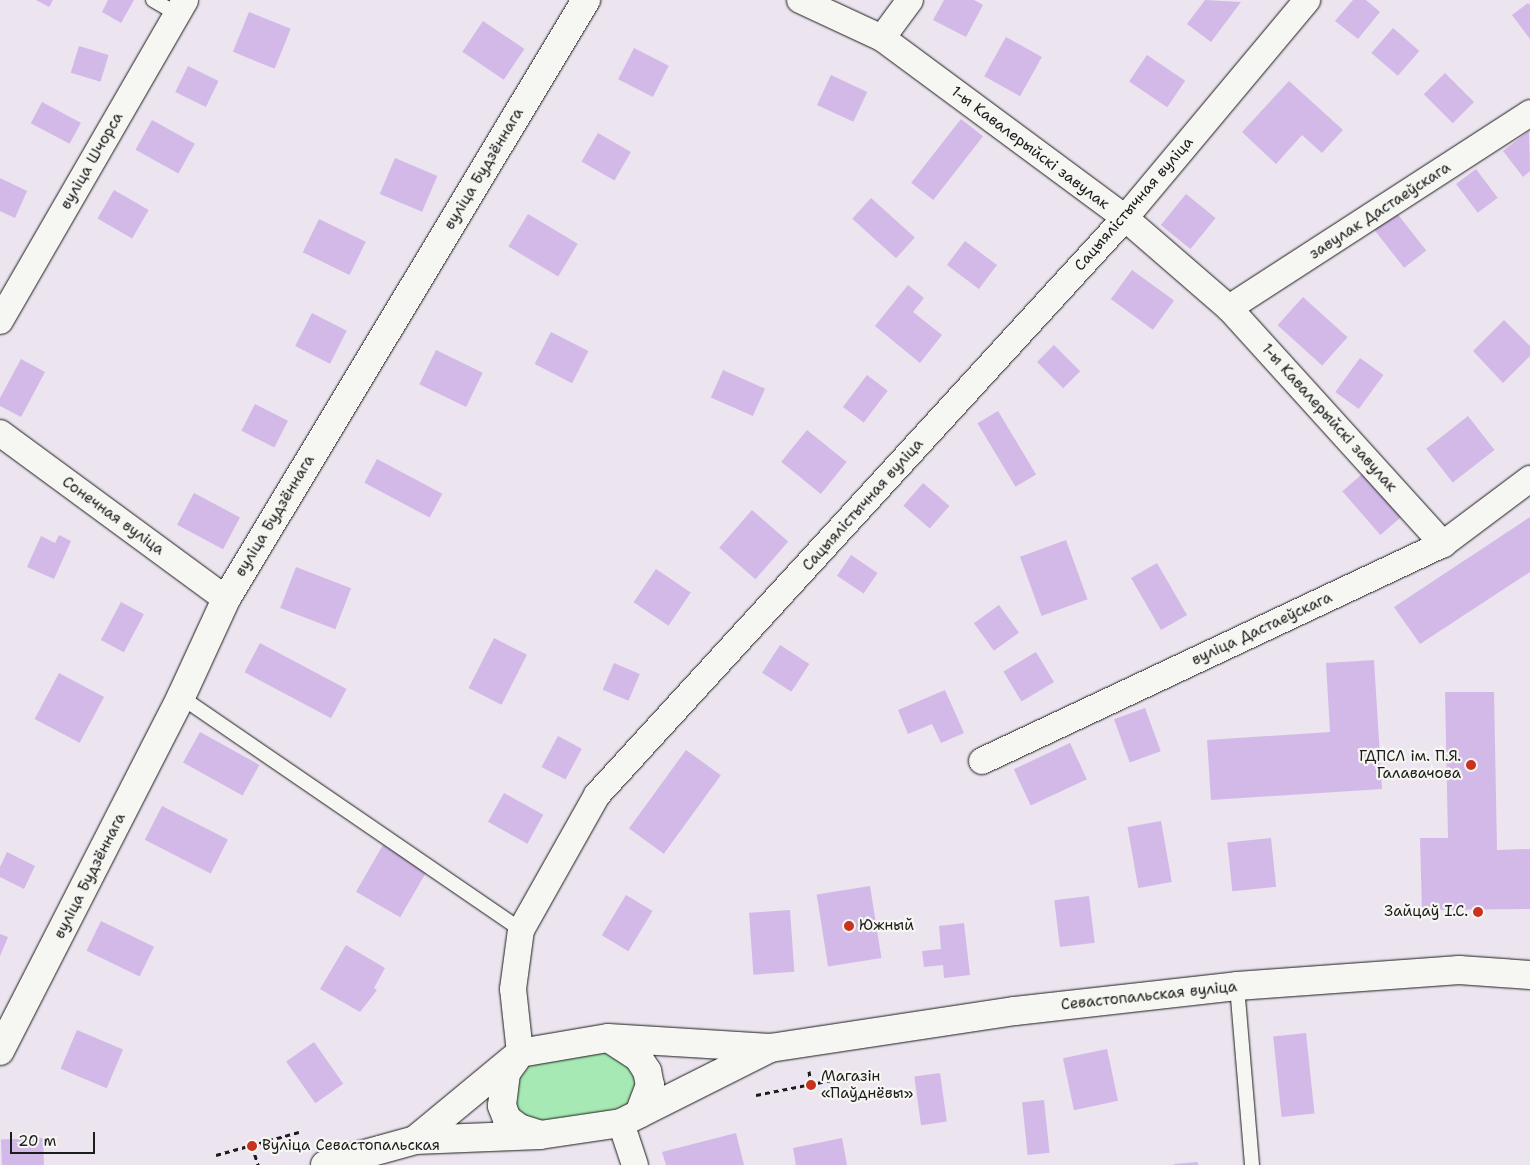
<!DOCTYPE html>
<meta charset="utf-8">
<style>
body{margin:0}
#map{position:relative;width:1530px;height:1165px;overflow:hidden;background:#ece4ef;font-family:"Shantell Sans",sans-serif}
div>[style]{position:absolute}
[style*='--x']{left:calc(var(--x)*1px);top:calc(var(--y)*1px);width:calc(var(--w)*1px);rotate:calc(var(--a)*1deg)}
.green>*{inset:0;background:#a6e9b4}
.building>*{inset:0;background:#d3b9e8;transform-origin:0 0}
.path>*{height:3px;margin-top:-1.5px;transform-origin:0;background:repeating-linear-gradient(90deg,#1c1c1c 0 5px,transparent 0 9px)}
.roads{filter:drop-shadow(0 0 1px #1c1c1c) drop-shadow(0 0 1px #1c1c1c)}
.service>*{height:14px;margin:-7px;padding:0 7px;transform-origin:7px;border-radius:7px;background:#f6f6f2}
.minor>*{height:26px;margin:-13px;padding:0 13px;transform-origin:13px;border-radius:13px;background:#f6f6f2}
.tertiary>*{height:28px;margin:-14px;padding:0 14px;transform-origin:14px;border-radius:14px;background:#f6f6f2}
.dots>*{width:14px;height:14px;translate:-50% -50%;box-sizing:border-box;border:2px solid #f6f6f2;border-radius:50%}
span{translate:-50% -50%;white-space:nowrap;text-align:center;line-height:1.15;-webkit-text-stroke:4.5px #f6f6f2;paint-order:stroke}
.street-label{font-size:15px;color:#1c1c1c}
.poi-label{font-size:15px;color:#1c1c1c}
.right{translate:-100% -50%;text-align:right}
.left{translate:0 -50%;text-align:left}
.scale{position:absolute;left:10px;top:1132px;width:85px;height:22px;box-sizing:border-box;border:2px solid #1c1c1c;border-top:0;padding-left:6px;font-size:15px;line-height:18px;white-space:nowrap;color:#1c1c1c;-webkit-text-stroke:4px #f6f6f2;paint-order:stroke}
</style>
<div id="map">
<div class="green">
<i style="clip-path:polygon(604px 1050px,635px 1068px,637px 1093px,629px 1105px,554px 1126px,527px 1121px,518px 1111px,513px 1097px,519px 1072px,530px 1063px)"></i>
</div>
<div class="building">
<i style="clip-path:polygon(36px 0,53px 0,49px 7px)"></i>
<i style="clip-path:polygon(108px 0,134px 0,121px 23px,102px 12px)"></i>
<i style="clip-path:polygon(944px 0,974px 0,983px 5px,966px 37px,933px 20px)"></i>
<i style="clip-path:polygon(1205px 0,1241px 2px,1211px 42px,1187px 24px)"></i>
<i style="clip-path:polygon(1353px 0,1366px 0,1380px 12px,1358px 39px,1335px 21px)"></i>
<i style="clip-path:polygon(1528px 3px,1530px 5px,1530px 39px,1512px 15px)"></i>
<i style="left:249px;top:12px;width:45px;height:43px;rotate:22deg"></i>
<i style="left:483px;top:21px;width:50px;height:37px;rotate:34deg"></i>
<i style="left:1393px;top:28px;width:35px;height:33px;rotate:41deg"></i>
<i style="left:1006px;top:37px;width:41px;height:45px;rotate:29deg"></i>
<i style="left:79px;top:46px;width:31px;height:28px;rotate:17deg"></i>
<i style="left:634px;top:48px;width:39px;height:35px;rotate:27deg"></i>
<i style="left:1147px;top:55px;width:46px;height:32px;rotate:34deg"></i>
<i style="left:188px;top:66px;width:34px;height:29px;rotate:26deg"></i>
<i style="left:1445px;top:73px;width:41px;height:30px;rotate:45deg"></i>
<i style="left:831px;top:75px;width:40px;height:33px;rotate:25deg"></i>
<i style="clip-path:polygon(1289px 81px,1343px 130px,1322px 153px,1302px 135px,1276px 164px,1242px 132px)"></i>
<i style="left:42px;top:102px;width:44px;height:24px;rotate:28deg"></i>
<i style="left:961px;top:119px;width:28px;height:81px;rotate:38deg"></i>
<i style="left:152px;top:120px;width:49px;height:34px;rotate:29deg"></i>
<i style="clip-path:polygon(1529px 131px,1530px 171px,1523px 177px,1503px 151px)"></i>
<i style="left:598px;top:133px;width:38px;height:33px;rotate:30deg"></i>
<i style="left:395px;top:158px;width:46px;height:39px;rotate:23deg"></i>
<i style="left:1476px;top:169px;width:36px;height:25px;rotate:53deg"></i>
<i style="clip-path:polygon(0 178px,27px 191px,15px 218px,0 211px)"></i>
<i style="left:114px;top:190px;width:40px;height:33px;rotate:30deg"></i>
<i style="left:1186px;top:194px;width:38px;height:40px;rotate:39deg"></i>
<i style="left:871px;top:198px;width:59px;height:28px;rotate:42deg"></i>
<i style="left:1396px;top:212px;width:49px;height:28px;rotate:52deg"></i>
<i style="left:528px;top:214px;width:58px;height:38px;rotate:31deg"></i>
<i style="left:319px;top:219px;width:52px;height:37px;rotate:26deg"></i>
<i style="left:965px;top:241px;width:40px;height:30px;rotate:37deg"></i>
<i style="left:1132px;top:270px;width:52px;height:36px;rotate:36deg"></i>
<i style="clip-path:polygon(908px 285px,924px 298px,913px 312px,942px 335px,920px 363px,875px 326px)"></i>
<i style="left:1303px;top:297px;width:60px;height:38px;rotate:42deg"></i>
<i style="left:312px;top:313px;width:39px;height:37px;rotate:27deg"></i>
<i style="clip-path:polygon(1504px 320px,1530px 346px,1530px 356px,1503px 383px,1473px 351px)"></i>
<i style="left:551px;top:332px;width:42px;height:36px;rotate:27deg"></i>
<i style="left:1054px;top:345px;width:37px;height:24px;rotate:45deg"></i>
<i style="left:436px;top:350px;width:52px;height:38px;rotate:26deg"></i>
<i style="left:1360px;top:358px;width:29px;height:42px;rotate:36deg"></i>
<i style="clip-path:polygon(21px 359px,45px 372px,21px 417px,0 406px,0 398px)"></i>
<i style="left:723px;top:370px;width:46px;height:30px;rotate:24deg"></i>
<i style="left:867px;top:375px;width:26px;height:40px;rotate:37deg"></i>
<i style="left:255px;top:404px;width:37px;height:30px;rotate:27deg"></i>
<i style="left:998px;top:411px;width:74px;height:24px;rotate:59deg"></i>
<i style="left:1468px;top:416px;width:43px;height:53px;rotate:52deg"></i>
<i style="left:807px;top:430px;width:51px;height:41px;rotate:39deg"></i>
<i style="left:377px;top:459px;width:74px;height:27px;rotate:28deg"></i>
<i style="left:1368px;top:469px;width:58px;height:34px;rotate:49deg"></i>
<i style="left:923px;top:483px;width:35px;height:30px;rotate:41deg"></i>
<i style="left:194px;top:493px;width:52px;height:36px;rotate:28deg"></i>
<i style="left:752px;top:510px;width:48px;height:50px;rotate:41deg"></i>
<i style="clip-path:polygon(1530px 517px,1530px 572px,1420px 644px,1394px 607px)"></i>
<i style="clip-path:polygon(59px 535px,71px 541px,54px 579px,27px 567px,41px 536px,55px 543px)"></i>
<i style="left:1066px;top:540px;width:63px;height:49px;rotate:70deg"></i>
<i style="left:851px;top:555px;width:32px;height:25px;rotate:34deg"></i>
<i style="left:1157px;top:563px;width:60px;height:30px;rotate:60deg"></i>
<i style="left:296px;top:567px;width:59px;height:44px;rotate:21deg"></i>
<i style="left:656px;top:569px;width:42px;height:40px;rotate:34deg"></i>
<i style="left:121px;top:602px;width:26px;height:43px;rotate:28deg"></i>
<i style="left:999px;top:605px;width:34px;height:31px;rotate:54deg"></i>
<i style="left:494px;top:638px;width:37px;height:56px;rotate:27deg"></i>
<i style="left:260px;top:643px;width:98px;height:33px;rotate:28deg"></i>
<i style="left:780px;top:645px;width:35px;height:33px;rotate:33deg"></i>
<i style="left:1036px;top:652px;width:35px;height:38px;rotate:59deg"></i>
<i style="clip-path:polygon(1374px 660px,1382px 789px,1211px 800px,1207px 740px,1330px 732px,1326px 663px)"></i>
<i style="left:614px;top:663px;width:28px;height:29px;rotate:23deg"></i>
<i style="left:59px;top:673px;width:51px;height:52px;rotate:28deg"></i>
<i style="clip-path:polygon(945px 690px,964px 733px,941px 743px,932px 724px,908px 734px,898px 710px)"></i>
<i style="clip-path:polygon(1445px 692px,1494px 692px,1497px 850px,1530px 849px,1530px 909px,1422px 910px,1420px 838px,1448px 838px)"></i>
<i style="left:1145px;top:708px;width:46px;height:33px;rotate:70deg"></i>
<i style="left:200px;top:732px;width:68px;height:35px;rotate:29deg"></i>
<i style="left:558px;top:736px;width:27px;height:35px;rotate:28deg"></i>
<i style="left:1070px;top:743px;width:40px;height:62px;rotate:65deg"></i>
<i style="left:686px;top:750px;width:43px;height:97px;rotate:36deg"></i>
<i style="left:504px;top:793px;width:45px;height:33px;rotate:29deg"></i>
<i style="left:162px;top:806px;width:74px;height:38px;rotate:27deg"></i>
<i style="left:1161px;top:821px;width:62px;height:34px;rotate:80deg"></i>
<i style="left:1271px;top:838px;width:49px;height:44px;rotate:84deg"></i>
<i style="left:383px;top:845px;width:51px;height:54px;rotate:30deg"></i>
<i style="clip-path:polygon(7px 852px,35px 866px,24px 889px,0 877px,0 867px)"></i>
<i style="left:870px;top:886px;width:73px;height:54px;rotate:81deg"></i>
<i style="left:626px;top:895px;width:31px;height:47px;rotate:31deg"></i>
<i style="left:1089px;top:896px;width:47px;height:35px;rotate:83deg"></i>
<i style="left:790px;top:910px;width:62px;height:41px;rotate:86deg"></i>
<i style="left:101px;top:921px;width:59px;height:33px;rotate:26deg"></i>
<i style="clip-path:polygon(964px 923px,970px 975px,944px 978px,943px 965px,924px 967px,922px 951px,941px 949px,939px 926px)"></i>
<i style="clip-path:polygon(0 934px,8px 937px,0 956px)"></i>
<i style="clip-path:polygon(346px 945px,385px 968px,374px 988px,377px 990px,360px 1012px,320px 989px)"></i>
<i style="left:77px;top:1030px;width:50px;height:42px;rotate:23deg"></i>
<i style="left:1306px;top:1033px;width:81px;height:33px;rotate:84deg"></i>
<i style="left:314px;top:1042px;width:51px;height:34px;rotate:55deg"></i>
<i style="left:1107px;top:1049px;width:53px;height:45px;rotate:78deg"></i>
<i style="left:940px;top:1073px;width:49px;height:26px;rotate:82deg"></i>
<i style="left:1044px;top:1100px;width:53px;height:22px;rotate:84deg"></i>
<i style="clip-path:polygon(736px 1133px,744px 1165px,666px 1165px,662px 1152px)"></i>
<i style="left:43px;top:1138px;width:27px;height:42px;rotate:88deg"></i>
<i style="clip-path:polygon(842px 1138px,847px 1165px,796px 1165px,793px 1148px)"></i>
<i style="clip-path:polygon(1198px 1162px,1198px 1165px,1174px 1165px,1174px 1164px)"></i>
</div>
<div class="path">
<i style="--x:809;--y:1071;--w:14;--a:82"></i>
<i style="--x:756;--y:1095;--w:93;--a:-11.2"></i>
<i style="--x:252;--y:1146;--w:20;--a:72"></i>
<i style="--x:216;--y:1155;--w:86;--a:-15.5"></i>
</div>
<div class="roads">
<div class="service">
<i style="--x:153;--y:0;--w:28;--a:30"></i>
<i style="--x:181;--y:697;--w:412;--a:34.4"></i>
<i style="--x:1237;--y:986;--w:180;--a:85.2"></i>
</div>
<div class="minor">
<i style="--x:800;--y:0;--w:90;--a:24.9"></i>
<i style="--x:882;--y:38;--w:302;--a:36.5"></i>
<i style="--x:1125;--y:218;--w:138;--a:40.9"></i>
<i style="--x:1229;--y:308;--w:319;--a:47.8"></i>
<i style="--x:882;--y:38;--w:47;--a:-53.6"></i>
<i style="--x:1229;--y:308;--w:359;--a:-32.9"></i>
<i style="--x:0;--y:321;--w:370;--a:-60"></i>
<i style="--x:0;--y:433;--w:280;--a:36.3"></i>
<i style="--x:982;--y:761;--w:510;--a:-25.21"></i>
<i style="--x:1443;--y:544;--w:109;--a:-36.8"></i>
<i style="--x:520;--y:1053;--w:64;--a:-96.2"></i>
<i style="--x:513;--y:989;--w:60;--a:-82.3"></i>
<i style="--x:521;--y:930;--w:155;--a:-60.6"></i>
<i style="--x:597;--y:795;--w:782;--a:-47.54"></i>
<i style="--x:1125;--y:218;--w:284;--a:-50.1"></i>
<i style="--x:621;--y:1123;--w:44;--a:71.6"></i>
</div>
<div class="tertiary">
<i style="--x:610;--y:1039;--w:33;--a:33"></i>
<i style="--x:638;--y:1057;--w:17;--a:57"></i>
<i style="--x:647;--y:1071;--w:14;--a:78"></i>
<i style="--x:650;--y:1085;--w:31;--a:111"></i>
<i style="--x:0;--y:1051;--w:398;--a:-62.9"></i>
<i style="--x:181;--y:697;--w:108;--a:-65.3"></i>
<i style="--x:226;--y:599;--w:699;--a:-58.99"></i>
<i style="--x:516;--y:1059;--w:17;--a:126"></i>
<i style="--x:506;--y:1073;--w:33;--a:97"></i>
<i style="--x:502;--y:1106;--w:14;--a:69"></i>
<i style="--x:507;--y:1119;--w:15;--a:37"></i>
<i style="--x:519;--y:1128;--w:20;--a:18"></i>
<i style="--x:415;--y:1140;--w:136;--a:-39.6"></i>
<i style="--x:520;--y:1053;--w:89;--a:-9.7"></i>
<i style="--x:608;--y:1038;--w:162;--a:3.5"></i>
<i style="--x:770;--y:1048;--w:248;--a:-8.6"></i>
<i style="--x:1015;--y:1011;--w:223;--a:-6.4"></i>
<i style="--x:1237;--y:986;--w:223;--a:-4.1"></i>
<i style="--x:1459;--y:970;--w:71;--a:4"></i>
<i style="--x:325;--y:1165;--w:93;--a:-15.5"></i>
<i style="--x:415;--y:1140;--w:125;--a:-2.3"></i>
<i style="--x:540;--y:1135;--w:82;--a:-8.4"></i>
<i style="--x:621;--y:1123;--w:167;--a:-26.7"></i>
</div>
</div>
<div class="dots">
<i style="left:1471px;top:765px;background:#c8321e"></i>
<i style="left:1478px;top:912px;background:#c8321e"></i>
<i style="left:849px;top:926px;background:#c8321e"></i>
<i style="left:811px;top:1085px;background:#c8321e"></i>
<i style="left:252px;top:1146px;background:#c8321e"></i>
</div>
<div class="street-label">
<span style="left:1030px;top:148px;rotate:37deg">1-ы Кавалерыйскі завулак</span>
<span style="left:92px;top:161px;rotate:-60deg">вуліца Шчорса</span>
<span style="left:484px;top:169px;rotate:-59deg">вуліца Будзённага</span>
<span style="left:1134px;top:204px;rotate:-49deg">Сацыялістычная вуліца</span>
<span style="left:1380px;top:211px;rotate:-33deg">завулак Дастаеўскага</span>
<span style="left:1329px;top:418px;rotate:48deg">1-ы Кавалерыйскі завулак</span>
<span style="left:863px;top:505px;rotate:-48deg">Сацыялістычная вуліца</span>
<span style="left:113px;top:516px;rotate:36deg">Сонечная вуліца</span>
<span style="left:275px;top:516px;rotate:-59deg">вуліца Будзённага</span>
<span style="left:1262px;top:629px;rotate:-25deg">вуліца Дастаеўскага</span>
<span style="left:90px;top:876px;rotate:-63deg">вуліца Будзённага</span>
<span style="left:1149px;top:996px;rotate:-6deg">Севастопальская вуліца</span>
</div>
<div class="poi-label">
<span class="right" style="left:1461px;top:765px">ГДПСЛ ім. П.Я.<br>Галавачова</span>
<span class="right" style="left:1468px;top:912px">Зайцаў І.С.</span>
<span class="left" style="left:859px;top:926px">Южный</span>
<span class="left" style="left:821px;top:1085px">Магазін<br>«Паўднёвы»</span>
<span class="left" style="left:262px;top:1146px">Вуліца Севастопальская</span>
</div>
<div class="scale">20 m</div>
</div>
